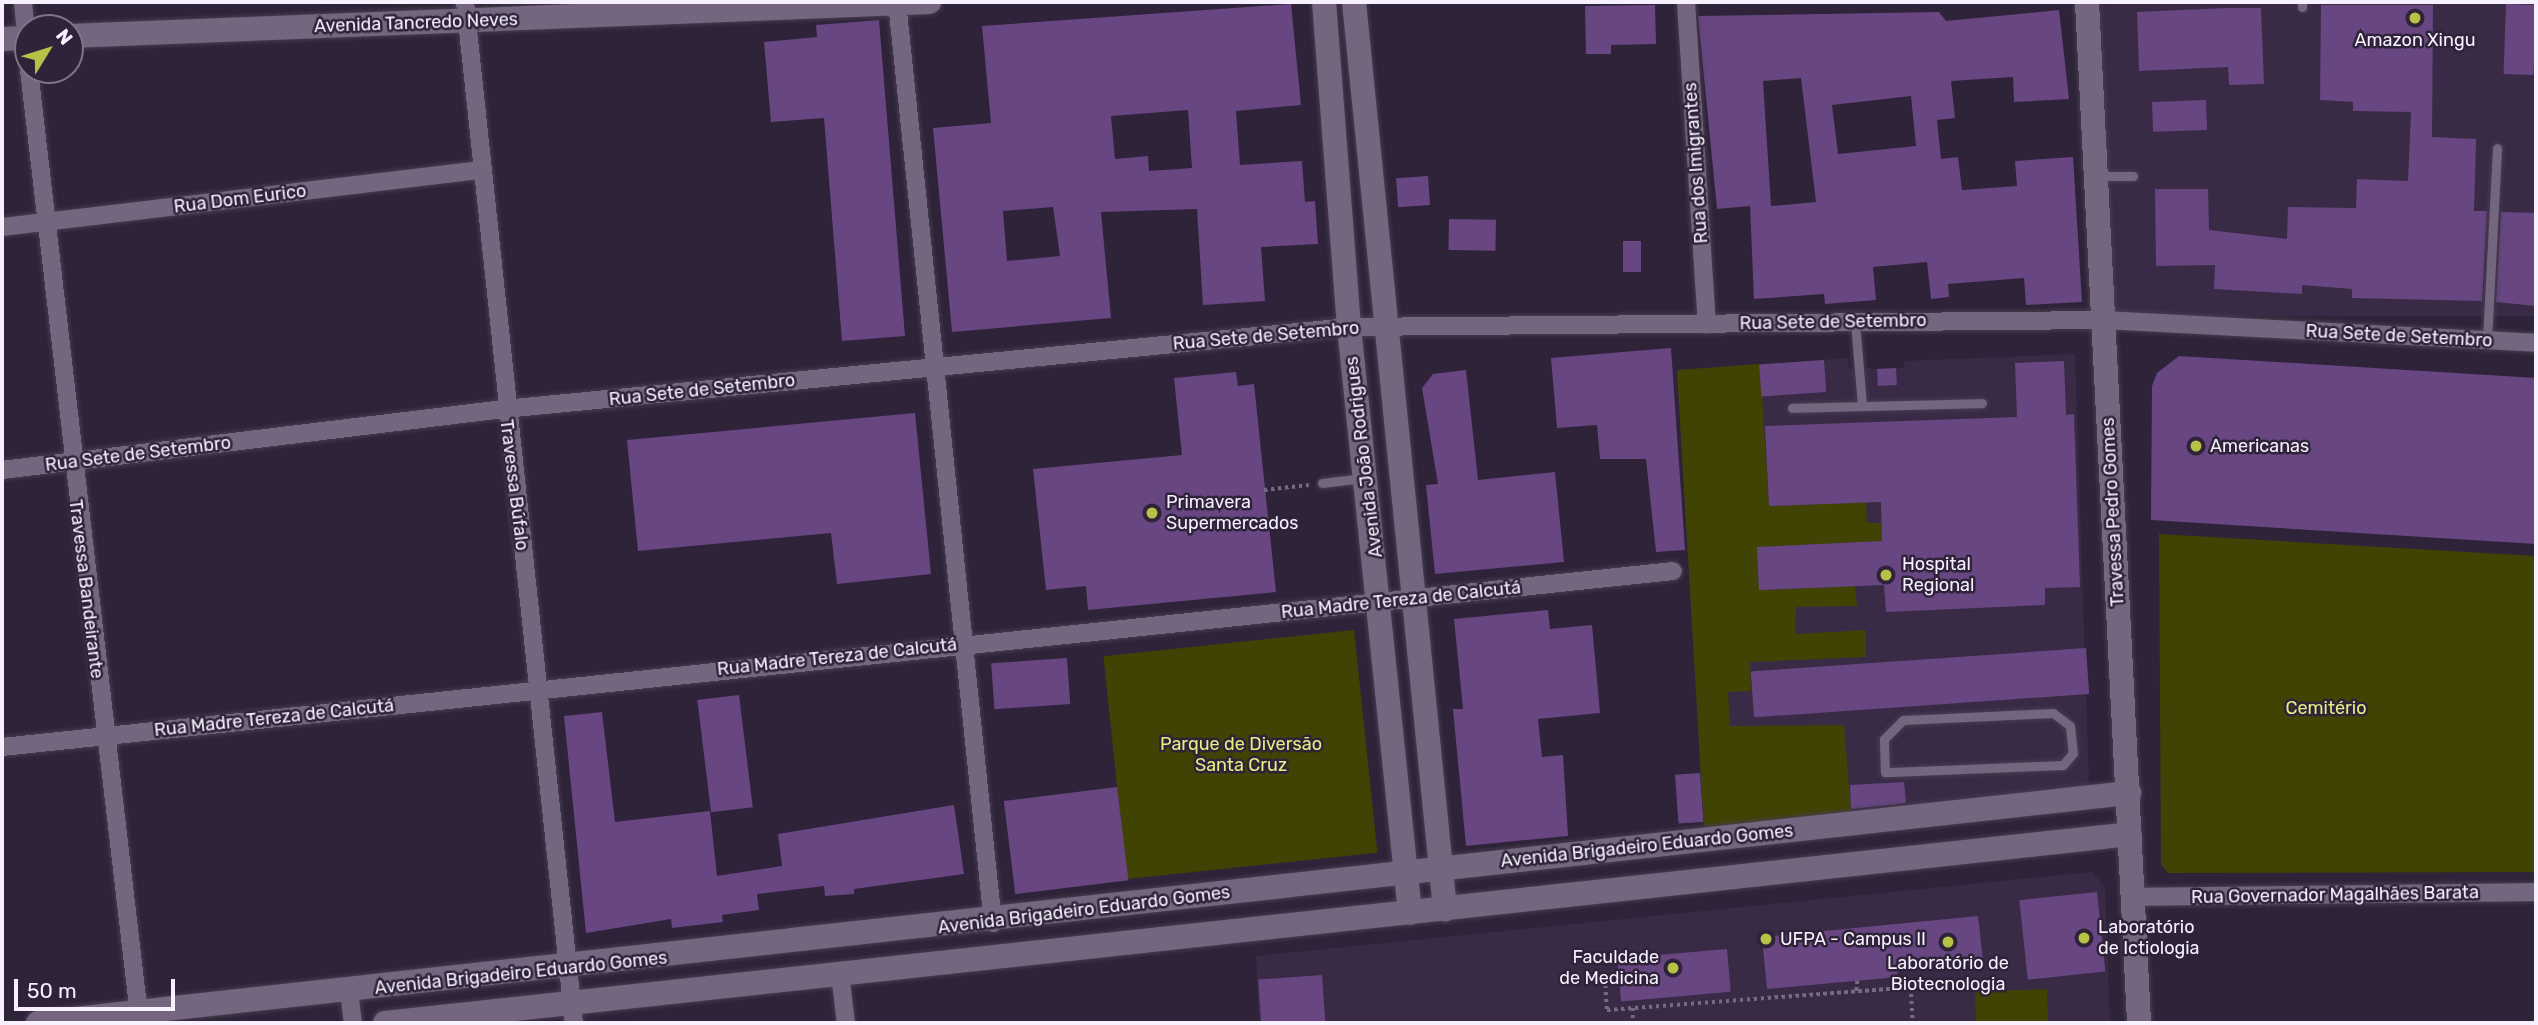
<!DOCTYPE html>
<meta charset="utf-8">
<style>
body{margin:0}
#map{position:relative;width:2538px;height:1025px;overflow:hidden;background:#2e2338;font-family:Rubik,sans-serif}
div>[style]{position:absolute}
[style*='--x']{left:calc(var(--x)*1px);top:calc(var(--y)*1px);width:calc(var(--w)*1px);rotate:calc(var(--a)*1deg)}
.built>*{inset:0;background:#392b46;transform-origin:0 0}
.green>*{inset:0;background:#404304;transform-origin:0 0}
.building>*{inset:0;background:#674682;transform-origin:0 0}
.path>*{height:3.5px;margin-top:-1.75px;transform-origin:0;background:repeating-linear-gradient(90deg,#756b7e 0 3.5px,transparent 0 7px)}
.roads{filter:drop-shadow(0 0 2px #483d4f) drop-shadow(0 0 2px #483d4f)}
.lane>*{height:9px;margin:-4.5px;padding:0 4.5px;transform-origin:4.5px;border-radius:4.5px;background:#73667e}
.street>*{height:18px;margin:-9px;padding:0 9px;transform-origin:9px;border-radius:9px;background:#73667e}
.secondary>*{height:24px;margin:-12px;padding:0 12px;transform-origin:12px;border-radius:12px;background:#73667e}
.dots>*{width:19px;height:19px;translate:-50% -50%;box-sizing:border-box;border:4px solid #2e2338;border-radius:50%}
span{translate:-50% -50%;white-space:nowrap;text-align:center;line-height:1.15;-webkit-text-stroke:5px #2e2338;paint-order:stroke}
.street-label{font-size:18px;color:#f7f0fe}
.poi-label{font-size:18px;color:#f7f0fe}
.left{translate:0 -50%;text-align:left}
.right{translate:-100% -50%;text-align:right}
.park-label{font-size:18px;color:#e5ee84}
.frame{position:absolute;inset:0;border:4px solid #f7f0fe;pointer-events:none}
.north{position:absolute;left:14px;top:14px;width:70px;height:70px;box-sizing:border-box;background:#2e2338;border:2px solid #7e7587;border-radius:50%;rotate:52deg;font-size:19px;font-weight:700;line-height:28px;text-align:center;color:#f7f0fe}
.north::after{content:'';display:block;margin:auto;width:24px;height:32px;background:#b8c147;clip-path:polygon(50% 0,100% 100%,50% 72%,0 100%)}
.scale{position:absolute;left:14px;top:979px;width:161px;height:32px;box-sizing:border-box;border:4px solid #f7f0fe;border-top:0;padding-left:9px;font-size:21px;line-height:24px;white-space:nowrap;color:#f7f0fe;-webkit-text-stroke:5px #2e2338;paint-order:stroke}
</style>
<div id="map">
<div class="built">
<i style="left:2092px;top:2px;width:444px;height:314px"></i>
<i style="clip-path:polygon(2075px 354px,2089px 786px,1704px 828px,1677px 370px,1848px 358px,1849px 369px,1904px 368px,1904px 361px)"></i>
<i style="clip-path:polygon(2092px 872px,2105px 887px,2110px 1023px,1259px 1023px,1256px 956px)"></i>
</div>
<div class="green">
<i style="clip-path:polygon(1760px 364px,1769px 506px,1866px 502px,1867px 523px,1881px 523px,1882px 541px,1757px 547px,1759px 590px,1855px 586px,1857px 606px,1796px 607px,1795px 634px,1866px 630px,1866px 657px,1750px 662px,1751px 691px,1728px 692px,1730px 726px,1844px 725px,1851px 811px,1704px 828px,1677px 370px)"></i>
<i style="clip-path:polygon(2159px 534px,2536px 556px,2536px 872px,2168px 873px,2161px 864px)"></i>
<i style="left:1354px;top:630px;width:224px;height:252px;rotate:84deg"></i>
<i style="left:2047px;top:989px;width:34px;height:72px;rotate:88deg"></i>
</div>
<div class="building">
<i style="clip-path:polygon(evenodd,1291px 4px,1301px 105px,1236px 111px,1240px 165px,1302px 161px,1305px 202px,1315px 201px,1318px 244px,1261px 247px,1265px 301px,1203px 305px,1197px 209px,1101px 212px,1111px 318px,952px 332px,933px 128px,991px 123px,982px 26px,1291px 4px,1188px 110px,1192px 168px,1149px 171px,1148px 156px,1115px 159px,1111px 116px,1188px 110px,1291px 4px,1053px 207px,1060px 256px,1007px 261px,1003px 211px,1053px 207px)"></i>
<i style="left:2506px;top:4px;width:30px;height:70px;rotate:2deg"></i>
<i style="clip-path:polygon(1655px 5px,1656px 44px,1611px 45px,1611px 54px,1586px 54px,1585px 6px)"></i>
<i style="clip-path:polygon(2321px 5px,2433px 5px,2432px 137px,2476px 139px,2474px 211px,2487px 211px,2482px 301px,2352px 298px,2352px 289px,2302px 285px,2302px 294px,2214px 289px,2215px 265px,2156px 266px,2155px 189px,2208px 189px,2209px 230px,2287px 239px,2288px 207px,2356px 208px,2357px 179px,2408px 181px,2411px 112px,2353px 111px,2353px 102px,2320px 100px)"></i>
<i style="clip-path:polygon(2225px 8px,2261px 8px,2264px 84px,2229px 85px,2228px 67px,2139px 71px,2137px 12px)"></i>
<i style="clip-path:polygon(evenodd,2059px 10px,2069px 99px,2014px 102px,2013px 77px,1951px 81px,1955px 118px,1937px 120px,1941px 159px,1958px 157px,1962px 190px,2017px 186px,2015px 161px,2073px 157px,2082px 302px,2026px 305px,2024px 278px,1948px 284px,1949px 297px,1931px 299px,1927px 262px,1873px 267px,1876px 300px,1825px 304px,1824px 294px,1754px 299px,1750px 206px,1717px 209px,1698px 16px,1939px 12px,1946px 21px,2059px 10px,1801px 78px,1816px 202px,1771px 206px,1763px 81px,1801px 78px,2059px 10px,1911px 96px,1916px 146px,1838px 154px,1832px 105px,1911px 96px)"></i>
<i style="clip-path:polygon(879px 20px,905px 336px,842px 341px,824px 118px,771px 122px,764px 42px,817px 37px,816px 25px)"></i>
<i style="left:2206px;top:100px;width:30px;height:54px;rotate:88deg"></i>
<i style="left:1428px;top:176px;width:29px;height:32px;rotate:86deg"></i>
<i style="clip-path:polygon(2501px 212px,2536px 213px,2536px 306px,2496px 302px)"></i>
<i style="left:1449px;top:219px;width:47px;height:31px;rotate:1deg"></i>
<i style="left:1623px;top:241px;width:18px;height:31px"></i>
<i style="clip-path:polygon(1671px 348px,1685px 550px,1656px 552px,1646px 459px,1600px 459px,1597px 425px,1557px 428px,1551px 358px)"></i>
<i style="clip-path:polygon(2179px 356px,2536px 378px,2536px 544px,2151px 520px,2152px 386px,2157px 373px)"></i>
<i style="left:1824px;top:360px;width:32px;height:65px;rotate:86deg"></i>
<i style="clip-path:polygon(2064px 361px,2066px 415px,2074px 414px,2080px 587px,2045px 588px,2045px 605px,1886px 612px,1884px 585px,1759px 590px,1757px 547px,1882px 541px,1881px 502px,1769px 506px,1765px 426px,2017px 417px,2015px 363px)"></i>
<i style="left:1896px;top:368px;width:17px;height:19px;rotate:87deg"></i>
<i style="clip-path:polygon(1466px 370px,1478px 480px,1555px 472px,1564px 562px,1435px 574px,1426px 485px,1438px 484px,1422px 388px,1433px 374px)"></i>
<i style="clip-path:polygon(1236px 372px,1238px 386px,1254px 384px,1276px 592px,1088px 610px,1086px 586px,1046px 590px,1033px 469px,1182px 455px,1174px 378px)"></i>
<i style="clip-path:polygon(915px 413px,931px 574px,837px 584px,831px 533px,638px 551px,627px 440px)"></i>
<i style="clip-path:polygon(1548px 610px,1550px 629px,1592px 625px,1600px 713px,1538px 719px,1542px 757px,1563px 755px,1568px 836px,1466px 846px,1453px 709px,1463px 709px,1454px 619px)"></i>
<i style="left:2086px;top:648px;width:46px;height:336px;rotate:86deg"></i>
<i style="left:1067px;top:658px;width:46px;height:76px;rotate:86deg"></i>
<i style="left:739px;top:695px;width:113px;height:42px;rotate:83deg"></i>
<i style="clip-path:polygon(602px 712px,615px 822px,710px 811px,717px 876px,782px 866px,778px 834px,954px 805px,964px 874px,854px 889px,854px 894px,825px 896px,824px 886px,757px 894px,759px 910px,722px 915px,723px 922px,672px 928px,671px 919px,586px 933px,564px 716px)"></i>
<i style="left:1700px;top:773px;width:49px;height:25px;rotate:86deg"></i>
<i style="clip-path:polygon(1904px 782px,1906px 803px,1851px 809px,1850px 785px)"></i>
<i style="left:1117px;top:787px;width:94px;height:114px;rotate:83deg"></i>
<i style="left:2097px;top:892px;width:80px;height:78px;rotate:84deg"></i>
<i style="clip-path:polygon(1978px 916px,1983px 960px,1897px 969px,1898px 977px,1767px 989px,1762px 937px)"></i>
<i style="left:1727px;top:949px;width:43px;height:110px;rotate:85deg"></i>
<i style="left:1322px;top:975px;width:48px;height:64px;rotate:86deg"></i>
</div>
<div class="path">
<i style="--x:1264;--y:490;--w:45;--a:-6.3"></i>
<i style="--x:1619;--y:977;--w:14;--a:176"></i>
<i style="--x:1605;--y:978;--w:32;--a:86"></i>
<i style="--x:1607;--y:1010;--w:305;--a:-4.3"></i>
<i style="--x:1911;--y:987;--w:36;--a:87"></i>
<i style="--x:1856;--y:991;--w:10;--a:-84"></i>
<i style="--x:1633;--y:1008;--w:15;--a:90"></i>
</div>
<div class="roads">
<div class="lane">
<i style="--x:2302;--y:2;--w:5;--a:90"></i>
<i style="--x:2096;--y:176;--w:37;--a:0"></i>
<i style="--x:1855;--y:322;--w:84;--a:85.2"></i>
<i style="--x:2487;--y:340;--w:192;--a:-87"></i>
<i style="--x:1792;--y:408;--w:190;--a:-1.5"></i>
<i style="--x:1322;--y:483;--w:42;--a:-6.8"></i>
<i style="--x:2053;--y:713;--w:21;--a:37"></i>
<i style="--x:2070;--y:726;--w:27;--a:84"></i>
<i style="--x:2073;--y:753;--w:16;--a:130"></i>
<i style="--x:2063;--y:765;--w:178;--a:177.7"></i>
<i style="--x:1885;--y:772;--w:33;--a:-92"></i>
<i style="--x:1884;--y:739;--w:27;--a:-45"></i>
<i style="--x:1903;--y:720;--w:150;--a:-2.7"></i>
</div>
<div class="street">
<i style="--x:23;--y:2;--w:54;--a:84.7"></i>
<i style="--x:465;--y:2;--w:1027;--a:83.91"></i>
<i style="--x:897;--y:2;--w:926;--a:84.05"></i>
<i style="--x:1686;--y:2;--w:323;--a:86.3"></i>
<i style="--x:29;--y:70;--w:959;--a:83.36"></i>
<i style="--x:2;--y:227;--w:480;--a:-6.8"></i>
<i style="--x:2;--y:470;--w:506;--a:-6.93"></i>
<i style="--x:504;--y:409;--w:849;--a:-5.54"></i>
<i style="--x:1349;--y:327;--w:754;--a:-0.53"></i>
<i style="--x:2103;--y:320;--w:434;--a:3"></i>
<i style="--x:2;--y:747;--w:1680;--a:-6.01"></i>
<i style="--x:2133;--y:897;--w:403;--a:-0.7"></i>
<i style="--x:840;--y:974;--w:49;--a:83"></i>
<i style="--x:349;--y:991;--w:32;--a:83"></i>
</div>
<div class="secondary">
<i style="--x:1324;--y:2;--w:326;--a:85.6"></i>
<i style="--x:1349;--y:327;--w:589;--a:84.06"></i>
<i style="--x:1354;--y:2;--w:912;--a:84.27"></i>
<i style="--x:2087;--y:2;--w:1022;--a:87.08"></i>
<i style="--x:70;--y:36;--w:860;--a:-2.27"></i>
<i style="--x:2;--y:39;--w:26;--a:-2"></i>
<i style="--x:38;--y:1023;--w:2104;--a:-6.28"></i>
<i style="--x:385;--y:1023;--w:1755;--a:-6.18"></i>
</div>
</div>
<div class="dots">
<i style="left:2415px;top:18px;background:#b8c147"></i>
<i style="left:2196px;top:446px;background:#b8c147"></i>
<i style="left:1152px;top:513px;background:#b8c147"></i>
<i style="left:1886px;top:575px;background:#b8c147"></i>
<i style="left:2084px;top:938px;background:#b8c147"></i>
<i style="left:1766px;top:939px;background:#b8c147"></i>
<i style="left:1948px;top:942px;background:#b8c147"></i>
<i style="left:1673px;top:968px;background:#b8c147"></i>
</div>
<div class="street-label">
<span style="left:416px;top:23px;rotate:-2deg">Avenida Tancredo Neves</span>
<span style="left:1696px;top:163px;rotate:-94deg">Rua dos Imigrantes</span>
<span style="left:240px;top:199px;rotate:-7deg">Rua Dom Eurico</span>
<span style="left:1833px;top:322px;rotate:-1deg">Rua Sete de Setembro</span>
<span style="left:1266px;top:336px;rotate:-5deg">Rua Sete de Setembro</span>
<span style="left:2399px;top:336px;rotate:3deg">Rua Sete de Setembro</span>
<span style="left:702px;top:390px;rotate:-6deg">Rua Sete de Setembro</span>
<span style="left:138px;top:454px;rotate:-7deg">Rua Sete de Setembro</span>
<span style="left:1364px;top:457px;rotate:-97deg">Avenida João Rodrigues</span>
<span style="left:514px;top:485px;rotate:83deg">Travessa Búfalo</span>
<span style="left:2113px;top:512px;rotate:-93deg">Travessa Pedro Gomes</span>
<span style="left:86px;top:589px;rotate:83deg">Travessa Bandeirante</span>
<span style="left:1401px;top:600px;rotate:-6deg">Rua Madre Tereza de Calcutá</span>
<span style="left:837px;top:657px;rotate:-6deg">Rua Madre Tereza de Calcutá</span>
<span style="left:274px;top:718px;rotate:-6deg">Rua Madre Tereza de Calcutá</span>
<span style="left:1647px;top:846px;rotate:-6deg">Avenida Brigadeiro Eduardo Gomes</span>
<span style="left:2335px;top:895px;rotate:-1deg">Rua Governador Magalhães Barata</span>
<span style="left:1084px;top:910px;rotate:-7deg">Avenida Brigadeiro Eduardo Gomes</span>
<span style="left:521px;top:973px;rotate:-6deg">Avenida Brigadeiro Eduardo Gomes</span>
</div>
<div class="poi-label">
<span style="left:2415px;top:40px">Amazon Xingu</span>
<span class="left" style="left:2210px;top:446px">Americanas</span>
<span class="left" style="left:1166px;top:513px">Primavera<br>Supermercados</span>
<span class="left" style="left:1902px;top:575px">Hospital<br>Regional</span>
<span class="left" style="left:2098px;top:938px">Laboratório<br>de Ictiologia</span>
<span class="left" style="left:1780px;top:939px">UFPA - Campus II</span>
<span class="right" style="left:1659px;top:968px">Faculdade<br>de Medicina</span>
<span style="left:1948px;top:974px">Laboratório de<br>Biotecnologia</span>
</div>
<div class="park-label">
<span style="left:2326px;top:708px">Cemitério</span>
<span style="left:1241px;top:755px">Parque de Diversão<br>Santa Cruz</span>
</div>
<div class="frame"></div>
<div class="north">N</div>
<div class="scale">50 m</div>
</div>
